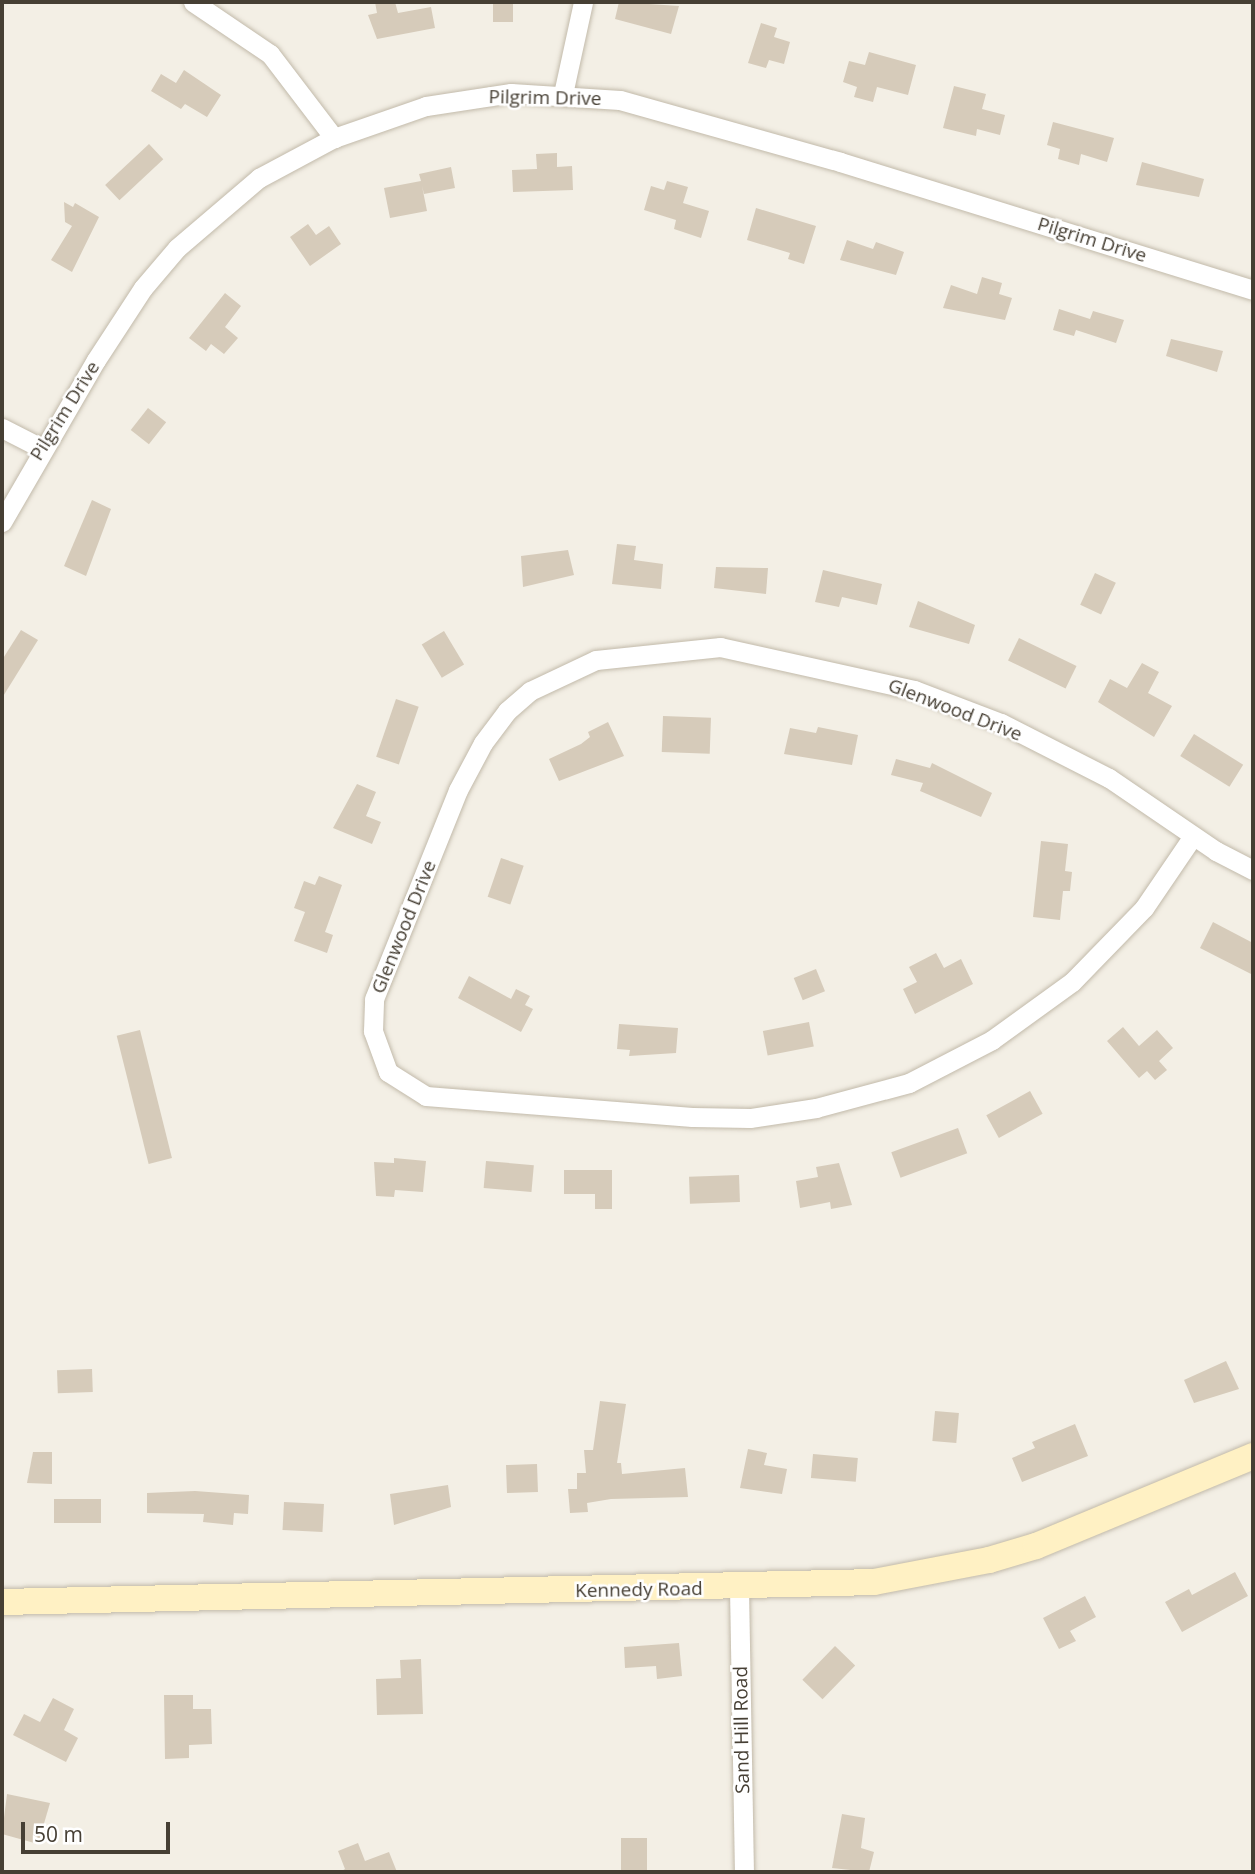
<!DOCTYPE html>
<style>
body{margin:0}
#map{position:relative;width:1255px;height:1874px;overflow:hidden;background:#f3efe5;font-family:"Open Sans",sans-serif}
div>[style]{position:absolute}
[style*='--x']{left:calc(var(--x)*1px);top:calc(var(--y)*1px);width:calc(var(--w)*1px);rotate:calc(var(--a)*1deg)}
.building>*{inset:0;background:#d6cbba;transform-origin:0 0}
.roads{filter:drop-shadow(0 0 2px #c2baaa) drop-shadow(0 0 2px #c2baaa)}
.street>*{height:19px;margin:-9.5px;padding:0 9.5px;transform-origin:9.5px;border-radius:9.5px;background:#fff}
.secondary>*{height:26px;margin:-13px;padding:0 13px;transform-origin:13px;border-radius:13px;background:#fff1c4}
span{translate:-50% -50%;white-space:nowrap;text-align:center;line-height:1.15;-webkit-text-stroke:5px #fff;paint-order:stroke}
.street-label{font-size:19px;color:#463f34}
.frame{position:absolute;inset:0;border:4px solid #463f34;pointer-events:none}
.scale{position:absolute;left:21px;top:1822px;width:149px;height:32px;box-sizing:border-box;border:4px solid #463f34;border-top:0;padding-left:9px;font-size:21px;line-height:24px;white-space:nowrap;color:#463f34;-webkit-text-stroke:5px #fff;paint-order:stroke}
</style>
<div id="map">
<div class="building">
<i style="clip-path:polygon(375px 2px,395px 2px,398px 13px,431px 7px,435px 28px,377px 39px,368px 15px,377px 13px)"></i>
<i style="left:493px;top:2px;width:20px;height:20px"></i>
<i style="clip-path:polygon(619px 2px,679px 6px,671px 34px,615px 19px)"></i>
<i style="clip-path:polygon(761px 23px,777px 28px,774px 37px,790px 42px,784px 64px,769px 60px,766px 68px,748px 63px)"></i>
<i style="clip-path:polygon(869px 52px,916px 65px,908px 95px,877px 87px,873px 102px,854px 97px,857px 87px,843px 82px,849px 61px,865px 65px)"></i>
<i style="clip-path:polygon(184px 70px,221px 95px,207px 117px,185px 104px,181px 109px,151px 91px,161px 74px,176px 83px)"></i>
<i style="clip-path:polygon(954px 86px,986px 94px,982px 109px,1005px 115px,1000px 135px,977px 129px,976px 136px,943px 128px)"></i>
<i style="clip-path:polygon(1053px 122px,1114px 138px,1107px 162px,1081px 154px,1079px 165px,1058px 159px,1060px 149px,1047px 145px)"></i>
<i style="left:149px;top:144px;width:21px;height:60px;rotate:47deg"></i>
<i style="clip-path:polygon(557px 153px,557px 167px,572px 166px,573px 190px,513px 192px,512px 170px,537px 169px,536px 154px)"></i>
<i style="clip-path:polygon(1142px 162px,1204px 179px,1199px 197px,1136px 185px)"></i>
<i style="clip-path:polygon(451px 167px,455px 188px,424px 194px,422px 186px,427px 211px,390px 218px,384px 188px,421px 181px,419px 174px)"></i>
<i style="clip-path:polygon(667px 181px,688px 187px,683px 203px,709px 211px,701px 238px,674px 229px,676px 220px,644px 210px,651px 186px,664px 190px)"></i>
<i style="clip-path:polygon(64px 202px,73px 207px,75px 203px,99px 217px,72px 272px,51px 260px,72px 226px,65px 222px)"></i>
<i style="clip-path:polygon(756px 208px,816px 226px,804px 264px,788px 259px,790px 253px,747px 240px)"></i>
<i style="clip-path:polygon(308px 224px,316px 235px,329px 226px,341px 244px,310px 266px,290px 237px)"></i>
<i style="clip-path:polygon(847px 240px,873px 249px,876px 242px,904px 252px,896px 275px,840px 260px)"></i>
<i style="clip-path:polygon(982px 277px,1002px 283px,999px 294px,1012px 298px,1005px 320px,943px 308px,951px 285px,977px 294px)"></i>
<i style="clip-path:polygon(225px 293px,241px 306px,225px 327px,238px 338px,224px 354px,211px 344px,206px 351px,189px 338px)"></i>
<i style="clip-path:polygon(1059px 309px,1090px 319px,1093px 311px,1124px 320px,1116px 343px,1076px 330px,1074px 336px,1053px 330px)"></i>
<i style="clip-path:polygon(1171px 339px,1223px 351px,1217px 372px,1166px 356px)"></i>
<i style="left:148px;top:408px;width:23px;height:28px;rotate:38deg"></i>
<i style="clip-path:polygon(92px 500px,111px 509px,86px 576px,64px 566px)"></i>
<i style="clip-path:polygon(617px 544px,636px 546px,634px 560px,663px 564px,661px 589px,612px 584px)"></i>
<i style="clip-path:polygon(568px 550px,574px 575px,523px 587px,521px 556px)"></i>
<i style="clip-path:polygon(716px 567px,768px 568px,766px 594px,714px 588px)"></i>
<i style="clip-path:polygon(823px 570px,882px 584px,877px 605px,842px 597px,839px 607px,815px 602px)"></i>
<i style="left:1095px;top:573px;width:23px;height:35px;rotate:25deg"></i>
<i style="clip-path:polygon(918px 601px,975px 625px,969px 644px,909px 627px)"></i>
<i style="clip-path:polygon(21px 630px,38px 640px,2px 698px,2px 660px)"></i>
<i style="left:444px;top:631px;width:39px;height:26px;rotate:59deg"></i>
<i style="left:1019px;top:638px;width:64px;height:25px;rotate:26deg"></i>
<i style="clip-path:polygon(1142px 663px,1159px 672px,1148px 693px,1172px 706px,1154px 737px,1098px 702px,1110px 679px,1127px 688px)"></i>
<i style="left:396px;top:699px;width:24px;height:61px;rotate:19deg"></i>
<i style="left:663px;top:716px;width:48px;height:36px;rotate:2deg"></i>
<i style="clip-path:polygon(608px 722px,624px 756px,559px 781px,549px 759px,581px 744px,590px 737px,588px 732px)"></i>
<i style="clip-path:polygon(818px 727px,858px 735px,852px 765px,784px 754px,790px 728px,816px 733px)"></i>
<i style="left:1194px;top:734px;width:58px;height:26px;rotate:32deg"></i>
<i style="clip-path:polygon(896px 759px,930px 768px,932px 763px,992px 793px,981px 817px,920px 791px,923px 783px,891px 775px)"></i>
<i style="clip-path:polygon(357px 784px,376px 792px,366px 816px,381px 822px,372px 844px,333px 828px)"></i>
<i style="clip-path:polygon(1041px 841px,1068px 844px,1065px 871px,1072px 872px,1070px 891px,1063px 891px,1060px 920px,1033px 917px)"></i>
<i style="left:501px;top:858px;width:24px;height:41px;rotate:19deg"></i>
<i style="clip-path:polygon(319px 876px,342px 885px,325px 932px,333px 935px,327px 953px,294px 941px,305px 912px,294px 908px,304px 881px,315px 885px)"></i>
<i style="clip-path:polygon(1213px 922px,1253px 943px,1253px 975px,1200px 948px)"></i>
<i style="clip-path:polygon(936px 953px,944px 968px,961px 959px,973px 984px,915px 1014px,903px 989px,917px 982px,909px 967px)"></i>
<i style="left:816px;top:969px;width:24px;height:24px;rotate:68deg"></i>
<i style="clip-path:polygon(469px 976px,511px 999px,516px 989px,530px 996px,525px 1005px,533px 1009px,521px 1032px,458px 998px)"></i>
<i style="left:809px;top:1022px;width:25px;height:47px;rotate:79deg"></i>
<i style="clip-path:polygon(619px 1024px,678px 1028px,676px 1053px,629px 1056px,630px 1050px,617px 1049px)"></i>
<i style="clip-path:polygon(1123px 1027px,1139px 1046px,1157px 1030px,1173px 1048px,1159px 1061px,1167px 1070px,1155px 1080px,1147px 1071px,1139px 1078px,1107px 1041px)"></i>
<i style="left:140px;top:1030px;width:132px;height:24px;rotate:76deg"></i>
<i style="left:1030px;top:1091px;width:26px;height:50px;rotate:61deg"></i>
<i style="left:958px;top:1128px;width:27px;height:71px;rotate:70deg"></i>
<i style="clip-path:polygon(394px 1158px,426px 1161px,423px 1192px,395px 1190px,394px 1197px,376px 1196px,374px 1162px,394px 1163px)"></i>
<i style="left:486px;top:1161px;width:48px;height:27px;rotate:5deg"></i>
<i style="clip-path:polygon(839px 1163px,852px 1205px,831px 1209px,830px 1202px,800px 1208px,796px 1181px,818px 1177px,816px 1167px)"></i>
<i style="clip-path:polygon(564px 1170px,612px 1170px,612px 1209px,595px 1209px,595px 1194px,564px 1194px)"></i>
<i style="left:739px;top:1175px;width:27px;height:50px;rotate:88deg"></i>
<i style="clip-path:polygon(1226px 1361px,1239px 1389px,1194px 1403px,1184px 1380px)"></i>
<i style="left:92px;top:1369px;width:23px;height:35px;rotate:88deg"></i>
<i style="clip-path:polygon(600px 1401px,626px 1404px,617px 1463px,621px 1463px,622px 1474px,685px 1468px,688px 1497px,611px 1499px,587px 1503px,588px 1512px,570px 1513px,568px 1489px,577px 1489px,577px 1473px,586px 1473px,584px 1450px,593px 1450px)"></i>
<i style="left:935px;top:1411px;width:24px;height:30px;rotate:5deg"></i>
<i style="clip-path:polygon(1075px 1424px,1088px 1456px,1022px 1482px,1012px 1458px,1035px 1448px,1032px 1442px)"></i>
<i style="clip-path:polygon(748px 1449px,767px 1453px,764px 1465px,787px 1469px,782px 1494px,740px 1488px)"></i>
<i style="clip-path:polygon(33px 1452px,52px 1452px,52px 1484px,27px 1483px)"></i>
<i style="left:813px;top:1454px;width:45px;height:24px;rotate:5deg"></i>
<i style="left:537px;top:1464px;width:28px;height:31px;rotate:88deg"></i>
<i style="clip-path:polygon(448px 1485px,451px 1507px,394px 1525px,390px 1494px)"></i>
<i style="clip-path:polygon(195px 1491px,249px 1495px,248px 1514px,234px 1513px,233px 1525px,203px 1522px,204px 1514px,147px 1513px,147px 1493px)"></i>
<i style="left:101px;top:1499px;width:24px;height:47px;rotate:90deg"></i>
<i style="left:284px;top:1502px;width:40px;height:28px;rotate:3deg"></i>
<i style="clip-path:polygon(1235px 1572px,1248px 1596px,1182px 1632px,1165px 1602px,1189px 1589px,1192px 1595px)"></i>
<i style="clip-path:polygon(1085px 1596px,1096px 1617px,1070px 1631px,1076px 1641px,1059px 1649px,1043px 1618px)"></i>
<i style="clip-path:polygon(679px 1643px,682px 1676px,657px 1679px,656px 1666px,625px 1668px,624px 1647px)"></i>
<i style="left:835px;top:1646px;width:28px;height:47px;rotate:44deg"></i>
<i style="clip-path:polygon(421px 1659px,423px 1714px,377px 1715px,376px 1679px,401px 1678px,400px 1660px)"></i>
<i style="clip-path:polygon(164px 1695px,193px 1695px,193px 1709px,211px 1709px,212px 1744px,189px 1745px,189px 1758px,165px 1759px)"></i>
<i style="clip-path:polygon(53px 1698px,74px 1709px,64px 1730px,78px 1738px,66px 1762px,13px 1735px,24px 1714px,40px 1722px)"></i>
<i style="clip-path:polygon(7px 1794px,50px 1803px,38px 1844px,2px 1834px)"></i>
<i style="clip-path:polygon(842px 1814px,865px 1818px,861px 1848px,874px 1852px,869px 1872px,832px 1868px)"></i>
<i style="left:647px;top:1838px;width:34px;height:26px;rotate:90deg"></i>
<i style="clip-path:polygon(358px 1843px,365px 1861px,389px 1852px,397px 1872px,340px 1872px,345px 1869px,338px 1851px)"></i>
</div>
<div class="roads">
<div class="street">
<i style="--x:193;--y:2;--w:93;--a:34"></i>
<i style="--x:270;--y:54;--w:106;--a:52.7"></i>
<i style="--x:563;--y:94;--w:94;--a:-77.7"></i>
<i style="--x:2;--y:428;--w:44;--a:27.1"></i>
<i style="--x:2;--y:522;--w:187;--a:-59.9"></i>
<i style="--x:96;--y:360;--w:86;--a:-56.9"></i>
<i style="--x:143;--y:288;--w:52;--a:-49.6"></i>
<i style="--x:177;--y:248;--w:108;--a:-40.5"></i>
<i style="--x:259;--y:178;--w:85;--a:-28.1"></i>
<i style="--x:334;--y:138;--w:97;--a:-19.2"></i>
<i style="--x:426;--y:106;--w:86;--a:-8.7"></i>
<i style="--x:511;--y:93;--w:109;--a:3.7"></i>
<i style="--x:620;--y:100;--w:229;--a:15.7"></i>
<i style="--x:840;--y:162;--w:432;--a:17.2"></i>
<i style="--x:1193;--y:836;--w:87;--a:124.2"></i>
<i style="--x:1144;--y:908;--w:103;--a:134.2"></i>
<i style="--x:1072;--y:982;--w:99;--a:144.1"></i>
<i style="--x:992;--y:1040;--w:93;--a:152.6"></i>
<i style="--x:909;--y:1083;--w:96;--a:165"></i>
<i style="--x:816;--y:1108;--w:67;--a:171.4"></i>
<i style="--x:750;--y:1118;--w:58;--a:-179"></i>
<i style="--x:692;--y:1117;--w:267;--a:-175.5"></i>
<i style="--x:426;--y:1096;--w:45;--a:-147.7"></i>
<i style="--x:388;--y:1072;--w:44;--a:-110.1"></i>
<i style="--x:373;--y:1031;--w:32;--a:-88"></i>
<i style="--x:374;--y:999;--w:225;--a:-68.1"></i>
<i style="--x:458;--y:790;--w:53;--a:-62"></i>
<i style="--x:483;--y:743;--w:40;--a:-53"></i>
<i style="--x:507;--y:711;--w:30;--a:-41"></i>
<i style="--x:530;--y:691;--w:73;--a:-25.2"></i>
<i style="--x:596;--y:660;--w:125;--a:-6"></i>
<i style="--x:720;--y:647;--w:199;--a:12.5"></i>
<i style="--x:914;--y:690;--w:93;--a:20.8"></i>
<i style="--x:1001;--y:723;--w:121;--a:27"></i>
<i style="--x:1109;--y:778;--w:130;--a:34.3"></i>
<i style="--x:1216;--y:851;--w:42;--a:27.2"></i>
<i style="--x:739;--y:1588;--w:284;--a:89"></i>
</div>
<div class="secondary">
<i style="--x:2;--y:1602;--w:872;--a:-1.31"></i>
<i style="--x:874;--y:1582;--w:117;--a:-10.8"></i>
<i style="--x:989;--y:1560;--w:49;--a:-16.6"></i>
<i style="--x:1036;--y:1546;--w:235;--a:-22.5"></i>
</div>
</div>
<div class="street-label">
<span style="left:545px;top:98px;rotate:1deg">Pilgrim Drive</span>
<span style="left:1092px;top:240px;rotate:17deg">Pilgrim Drive</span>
<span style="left:65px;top:411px;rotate:-58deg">Pilgrim Drive</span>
<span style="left:955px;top:710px;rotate:21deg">Glenwood Drive</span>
<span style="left:404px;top:927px;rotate:-68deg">Glenwood Drive</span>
<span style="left:639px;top:1590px;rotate:-1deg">Kennedy Road</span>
<span style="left:742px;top:1730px;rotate:-91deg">Sand Hill Road</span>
</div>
<div class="frame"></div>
<div class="scale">50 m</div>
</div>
